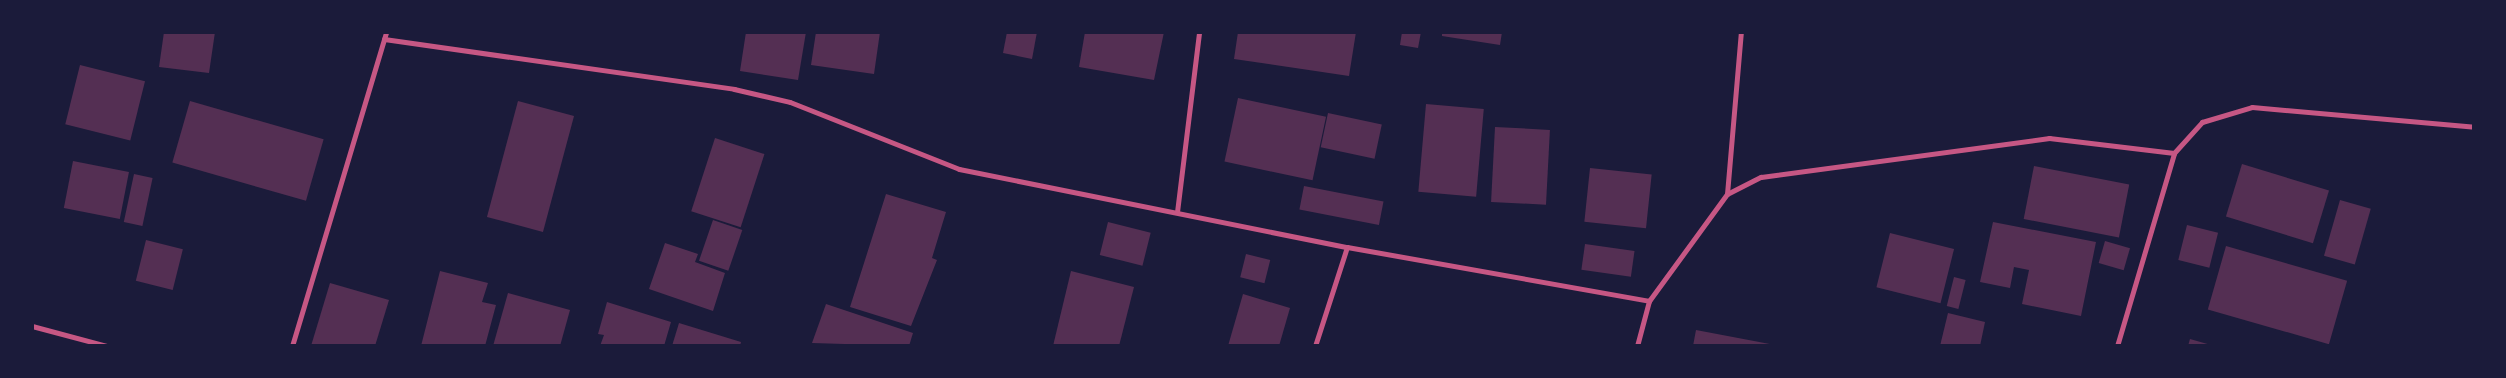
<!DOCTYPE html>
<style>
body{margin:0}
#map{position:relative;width:2506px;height:378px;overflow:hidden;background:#1b1b3a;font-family:"Roboto Condensed",sans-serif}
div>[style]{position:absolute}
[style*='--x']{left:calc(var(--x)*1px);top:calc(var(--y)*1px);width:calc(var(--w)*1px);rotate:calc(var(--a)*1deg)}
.building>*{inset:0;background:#542f53;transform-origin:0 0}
.minor>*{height:5px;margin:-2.5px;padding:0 2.5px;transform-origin:2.5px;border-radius:2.5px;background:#c65784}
span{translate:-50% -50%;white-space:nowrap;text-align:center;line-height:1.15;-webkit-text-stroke:4px #1b1b3a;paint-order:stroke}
.frame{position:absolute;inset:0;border:34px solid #1b1b3a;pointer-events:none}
</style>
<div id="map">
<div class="building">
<i style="clip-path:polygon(164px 32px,215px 32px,209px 73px,159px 67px)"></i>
<i style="clip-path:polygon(746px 32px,806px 32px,798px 80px,740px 71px)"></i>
<i style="clip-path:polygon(816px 32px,880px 32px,874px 74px,811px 65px)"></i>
<i style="clip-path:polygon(1007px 32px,1037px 32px,1032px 59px,1003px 53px)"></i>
<i style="clip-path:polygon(1085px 32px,1164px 32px,1154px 80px,1079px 67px)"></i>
<i style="clip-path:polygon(1238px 32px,1356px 32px,1349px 76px,1234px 59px)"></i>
<i style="clip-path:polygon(1402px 32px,1421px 32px,1418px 48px,1400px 45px)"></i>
<i style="clip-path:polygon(1442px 32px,1502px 32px,1500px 45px,1442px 36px)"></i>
<i style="left:80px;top:65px;width:67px;height:61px;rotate:14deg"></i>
<i style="left:1238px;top:98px;width:90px;height:65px;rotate:12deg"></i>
<i style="left:190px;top:101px;width:139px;height:64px;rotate:16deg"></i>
<i style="left:518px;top:101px;width:58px;height:120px;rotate:15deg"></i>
<i style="left:1426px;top:104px;width:58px;height:88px;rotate:5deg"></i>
<i style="left:1328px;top:113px;width:55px;height:35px;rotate:12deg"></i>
<i style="left:1495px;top:127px;width:55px;height:75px;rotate:3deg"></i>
<i style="left:715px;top:138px;width:52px;height:77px;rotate:18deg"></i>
<i style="left:73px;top:161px;width:57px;height:48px;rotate:11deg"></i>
<i style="left:2242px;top:164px;width:91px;height:55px;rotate:17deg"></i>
<i style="left:2034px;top:166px;width:97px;height:54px;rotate:11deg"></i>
<i style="left:1590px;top:168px;width:62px;height:54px;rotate:6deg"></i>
<i style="left:134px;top:174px;width:19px;height:49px;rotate:12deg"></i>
<i style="left:1304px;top:186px;width:81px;height:24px;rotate:11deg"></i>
<i style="clip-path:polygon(886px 194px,946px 212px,932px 258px,937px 260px,911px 326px,850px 307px)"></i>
<i style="left:2340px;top:200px;width:32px;height:58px;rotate:16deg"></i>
<i style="left:713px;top:220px;width:31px;height:43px;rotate:19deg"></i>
<i style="left:1108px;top:222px;width:44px;height:34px;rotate:14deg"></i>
<i style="clip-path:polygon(1993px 222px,2096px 242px,2081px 316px,2022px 304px,2029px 270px,2014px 267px,2010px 288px,1980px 282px)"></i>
<i style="left:2187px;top:225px;width:32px;height:36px;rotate:14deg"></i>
<i style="left:1890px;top:233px;width:66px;height:56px;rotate:14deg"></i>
<i style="left:146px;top:240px;width:38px;height:42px;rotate:14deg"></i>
<i style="left:2105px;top:241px;width:26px;height:23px;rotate:16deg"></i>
<i style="clip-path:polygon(665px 243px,698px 254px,695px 262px,725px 273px,713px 311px,649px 289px)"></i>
<i style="left:1585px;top:244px;width:50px;height:26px;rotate:8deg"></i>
<i style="left:2226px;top:246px;width:126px;height:66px;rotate:16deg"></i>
<i style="left:1246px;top:254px;width:25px;height:24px;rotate:14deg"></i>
<i style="clip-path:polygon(440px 271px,488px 283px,482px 302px,496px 305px,485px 346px,421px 346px)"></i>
<i style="clip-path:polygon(1071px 271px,1134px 287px,1119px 346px,1053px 346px)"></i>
<i style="left:1954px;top:277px;width:12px;height:30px;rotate:14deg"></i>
<i style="clip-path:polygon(330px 283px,389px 300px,375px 346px,311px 346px)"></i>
<i style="clip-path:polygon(508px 293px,570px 310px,560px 346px,493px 346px)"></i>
<i style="clip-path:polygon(1243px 294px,1290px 308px,1279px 346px,1228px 346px)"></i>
<i style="clip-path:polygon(607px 302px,671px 322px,664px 346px,600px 346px,604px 335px,598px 334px)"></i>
<i style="clip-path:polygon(826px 304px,913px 333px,909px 346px,812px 343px)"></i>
<i style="clip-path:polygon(1948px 313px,1985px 322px,1980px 346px,1940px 346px)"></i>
<i style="clip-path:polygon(679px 323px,741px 342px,740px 346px,672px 346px)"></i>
<i style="clip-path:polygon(1696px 330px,1775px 345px,1775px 346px,1693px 346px)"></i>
<i style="clip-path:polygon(2190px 339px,2211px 345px,2211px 346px,2188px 346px)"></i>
</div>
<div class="minor">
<i style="--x:384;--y:39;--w:354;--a:8.1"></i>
<i style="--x:734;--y:89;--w:57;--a:13.1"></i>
<i style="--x:790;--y:102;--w:182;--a:21.6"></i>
<i style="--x:959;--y:169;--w:396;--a:11.4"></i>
<i style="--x:1347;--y:247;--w:307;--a:10.1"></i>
<i style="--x:1727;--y:194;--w:163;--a:-85.1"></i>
<i style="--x:1177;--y:212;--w:181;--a:-83"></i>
<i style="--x:32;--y:326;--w:78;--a:14.9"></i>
<i style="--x:292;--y:346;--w:328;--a:-73.3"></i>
<i style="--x:1315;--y:346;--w:104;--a:-72.1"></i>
<i style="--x:1637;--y:346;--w:47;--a:-75.1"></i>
<i style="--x:1649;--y:301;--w:132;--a:-53.9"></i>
<i style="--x:1727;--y:194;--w:38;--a:-27"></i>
<i style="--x:1761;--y:177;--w:291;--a:-7.7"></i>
<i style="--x:2049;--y:138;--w:126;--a:6.8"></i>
<i style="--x:2174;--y:153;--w:42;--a:-47.9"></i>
<i style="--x:2202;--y:122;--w:52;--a:-16.7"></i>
<i style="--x:2252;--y:107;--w:223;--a:5.1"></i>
<i style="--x:2117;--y:346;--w:201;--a:-73.5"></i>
</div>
<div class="frame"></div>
</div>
